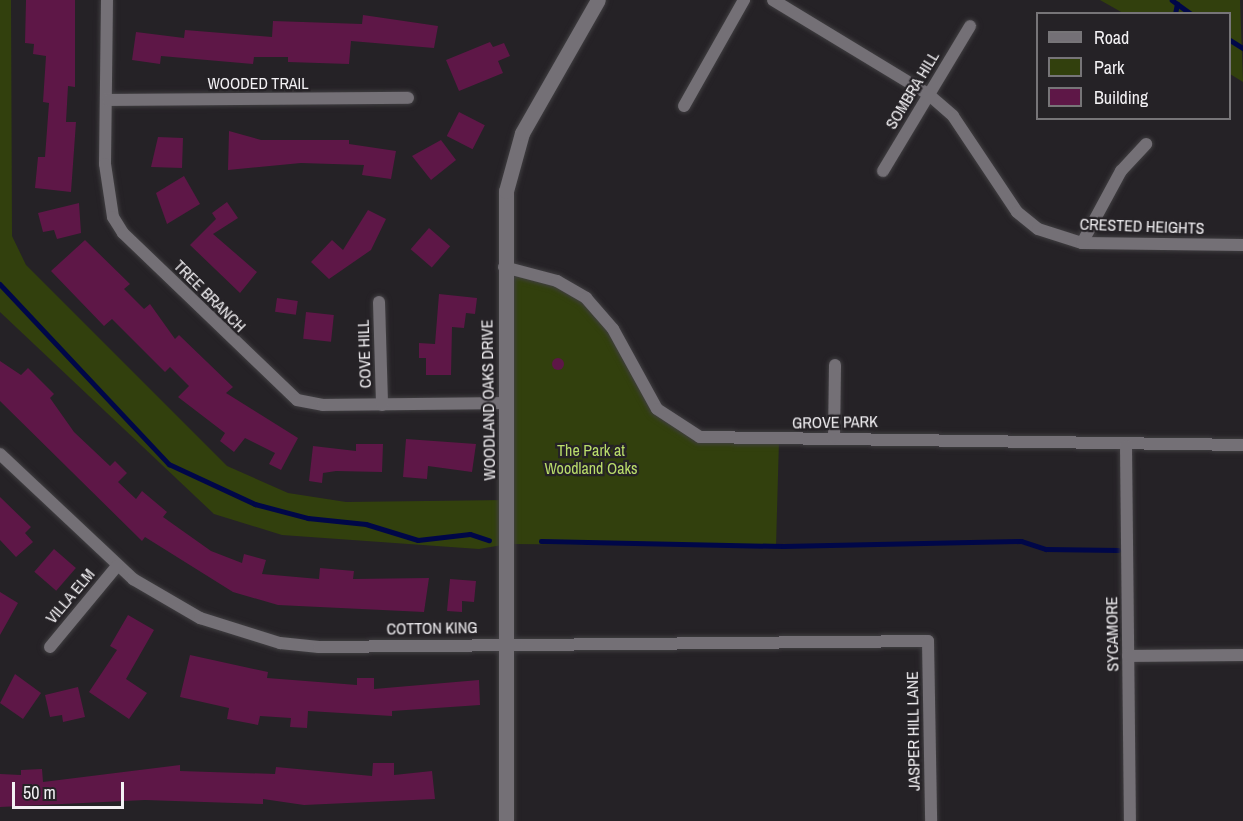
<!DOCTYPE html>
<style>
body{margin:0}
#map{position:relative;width:1243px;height:821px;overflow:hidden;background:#252226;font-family:"Archivo Narrow",sans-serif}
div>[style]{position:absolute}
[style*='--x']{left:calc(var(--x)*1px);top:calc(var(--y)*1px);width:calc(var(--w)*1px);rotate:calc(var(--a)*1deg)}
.green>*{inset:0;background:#32400d}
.stream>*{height:4.5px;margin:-2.25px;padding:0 2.25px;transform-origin:2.25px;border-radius:2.25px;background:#000748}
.building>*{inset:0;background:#5e1747;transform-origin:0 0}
.round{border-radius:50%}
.roads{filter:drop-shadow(0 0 2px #403e41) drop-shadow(0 0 2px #403e41)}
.minor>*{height:12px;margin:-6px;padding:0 6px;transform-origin:6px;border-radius:6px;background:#747076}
.tertiary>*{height:15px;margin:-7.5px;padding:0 7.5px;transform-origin:7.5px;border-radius:7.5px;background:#747076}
span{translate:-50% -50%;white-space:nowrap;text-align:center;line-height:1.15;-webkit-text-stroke:4.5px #252226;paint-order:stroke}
.street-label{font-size:16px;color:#f3f1f4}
.park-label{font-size:16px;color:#b9dc6b}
.legend{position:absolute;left:1036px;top:12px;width:195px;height:108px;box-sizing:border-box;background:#252226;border:2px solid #777578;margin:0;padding:8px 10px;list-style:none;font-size:18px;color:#f3f1f4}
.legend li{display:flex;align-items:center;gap:12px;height:30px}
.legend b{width:30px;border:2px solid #777578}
.scale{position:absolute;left:12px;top:782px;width:112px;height:27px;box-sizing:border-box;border:3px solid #f3f1f4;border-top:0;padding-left:8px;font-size:18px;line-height:21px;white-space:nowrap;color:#f3f1f4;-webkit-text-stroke:4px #252226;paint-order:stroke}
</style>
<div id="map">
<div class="green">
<i style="clip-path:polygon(0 0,11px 0,12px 236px,26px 265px,227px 466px,288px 493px,346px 502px,507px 500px,504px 267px,557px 281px,603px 316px,657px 409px,700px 437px,779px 440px,776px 546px,508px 544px,479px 549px,282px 535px,214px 514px,0 312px)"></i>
<i style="clip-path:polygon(1100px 0,1240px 0,1243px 82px,1230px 74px,1230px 14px,1123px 13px)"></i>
</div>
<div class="stream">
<i style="--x:1172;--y:0;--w:24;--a:36"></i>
<i style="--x:1175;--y:14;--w:10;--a:-79"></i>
<i style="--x:1230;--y:40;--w:15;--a:32"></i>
<i style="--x:0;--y:284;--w:247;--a:46.8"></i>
<i style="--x:169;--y:464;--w:95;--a:24.9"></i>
<i style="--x:255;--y:504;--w:55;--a:14.8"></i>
<i style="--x:308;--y:518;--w:58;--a:5.9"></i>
<i style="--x:366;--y:524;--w:54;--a:17.1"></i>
<i style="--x:418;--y:540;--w:52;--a:-6.6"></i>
<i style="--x:470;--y:534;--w:20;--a:18"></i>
<i style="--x:541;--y:541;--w:242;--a:1.2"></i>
<i style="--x:783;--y:546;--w:238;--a:-1.2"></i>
<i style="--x:1021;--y:541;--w:26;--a:18"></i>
<i style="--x:1046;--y:549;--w:72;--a:0.8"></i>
</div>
<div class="building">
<i style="clip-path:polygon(26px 0,75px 0,75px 87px,68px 86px,66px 122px,76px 122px,71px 192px,35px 188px,38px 157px,45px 157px,49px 103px,43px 102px,46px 56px,33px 54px,34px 44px,25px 43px)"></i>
<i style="clip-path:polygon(363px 15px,438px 26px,434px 48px,351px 41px,349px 64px,288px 62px,288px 57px,254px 57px,253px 64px,161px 56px,160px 64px,132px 60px,136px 32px,184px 38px,185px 30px,272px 37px,273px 21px,362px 24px)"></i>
<i style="clip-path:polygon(490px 42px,493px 47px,504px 43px,510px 56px,498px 61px,503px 73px,459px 91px,446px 60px)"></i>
<i style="left:459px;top:112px;width:29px;height:27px;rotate:27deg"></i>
<i style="clip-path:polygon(229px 131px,261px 140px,349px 140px,349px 144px,396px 151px,391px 179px,362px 175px,364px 165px,301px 163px,228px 170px)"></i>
<i style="clip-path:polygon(158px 137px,183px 138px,182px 168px,151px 167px)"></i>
<i style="clip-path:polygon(441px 140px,456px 160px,431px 180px,412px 156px)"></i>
<i style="clip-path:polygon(184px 176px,200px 204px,167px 224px,156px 193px)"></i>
<i style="clip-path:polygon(227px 202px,238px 218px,213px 234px,257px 272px,240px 293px,190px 245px,216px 219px,212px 213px)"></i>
<i style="clip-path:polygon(79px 203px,81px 233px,57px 239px,54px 230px,43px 232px,38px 213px)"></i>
<i style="clip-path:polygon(368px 210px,386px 219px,371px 250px,329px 279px,311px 262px,332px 240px,343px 250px)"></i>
<i style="left:429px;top:228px;width:28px;height:28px;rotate:41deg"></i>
<i style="clip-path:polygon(85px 240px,130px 284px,124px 289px,144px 309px,150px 304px,175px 339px,179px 335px,233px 387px,226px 393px,298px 438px,281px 470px,269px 464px,275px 453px,245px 438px,234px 452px,220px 441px,225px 433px,178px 397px,189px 386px,170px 367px,165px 372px,112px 319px,104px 326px,51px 271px)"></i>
<i style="clip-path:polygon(439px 294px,477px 298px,475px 314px,466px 313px,464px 328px,452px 327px,451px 375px,426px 375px,426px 358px,419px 358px,419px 343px,435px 344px)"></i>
<i style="left:277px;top:298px;width:21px;height:14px;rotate:8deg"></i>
<i style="left:306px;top:312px;width:28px;height:27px;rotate:6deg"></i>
<i class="round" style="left:552px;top:358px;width:12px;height:12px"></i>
<i style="clip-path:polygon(0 361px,21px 375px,28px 368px,54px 394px,50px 398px,74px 432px,110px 466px,115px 461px,127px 473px,118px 482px,136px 499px,142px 491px,167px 512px,163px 517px,211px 551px,242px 563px,244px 554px,266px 560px,262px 574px,319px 579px,320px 568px,354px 571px,353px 579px,429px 578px,424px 612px,278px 605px,233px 592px,145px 537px,142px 541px,0 401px)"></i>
<i style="clip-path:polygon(406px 439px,476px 444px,472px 472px,428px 466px,427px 479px,403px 477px)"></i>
<i style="clip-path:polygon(356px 444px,383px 444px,382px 472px,336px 471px,323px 473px,322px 483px,309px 481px,313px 446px,356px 451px)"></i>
<i style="clip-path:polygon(0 497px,31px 527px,25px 533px,33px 542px,16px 557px,0 540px)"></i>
<i style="left:54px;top:549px;width:29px;height:30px;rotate:41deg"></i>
<i style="clip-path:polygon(450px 579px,476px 581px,474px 602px,462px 601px,462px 612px,447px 611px)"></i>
<i style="clip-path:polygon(0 592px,18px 603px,0 635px)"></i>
<i style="clip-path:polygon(128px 615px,154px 630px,126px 679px,147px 693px,129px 719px,89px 692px,117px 650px,110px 646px)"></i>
<i style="clip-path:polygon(190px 655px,268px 672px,267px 678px,357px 685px,357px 678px,374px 678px,374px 689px,479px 680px,480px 705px,392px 711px,392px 716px,308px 711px,307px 728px,290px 727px,291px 718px,260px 716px,258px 725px,227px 719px,229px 708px,180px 697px)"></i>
<i style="clip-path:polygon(15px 674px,41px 693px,23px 719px,0 703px)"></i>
<i style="clip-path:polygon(78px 687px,85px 717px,63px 722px,62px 715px,50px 717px,45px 695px)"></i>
<i style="clip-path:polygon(373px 763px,394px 763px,394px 775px,432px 771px,435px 799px,304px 805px,263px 799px,263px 804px,145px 800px,0 807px,0 774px,21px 775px,21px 770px,42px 769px,43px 782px,180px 765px,180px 771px,275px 774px,276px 767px,372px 776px)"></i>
</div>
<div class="roads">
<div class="minor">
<i style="--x:107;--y:0;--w:164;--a:90.7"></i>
<i style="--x:105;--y:164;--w:54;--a:81.4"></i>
<i style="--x:113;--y:217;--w:19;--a:58"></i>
<i style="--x:123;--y:233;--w:241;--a:43.8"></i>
<i style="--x:297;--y:400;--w:26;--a:11"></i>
<i style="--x:323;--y:405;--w:182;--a:-0.6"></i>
<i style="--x:773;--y:0;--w:181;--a:31.2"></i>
<i style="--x:928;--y:94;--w:33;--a:41"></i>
<i style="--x:953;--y:116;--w:115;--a:56.3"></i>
<i style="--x:1017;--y:212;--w:27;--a:39"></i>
<i style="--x:1038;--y:229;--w:46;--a:17.7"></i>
<i style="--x:1082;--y:243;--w:161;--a:0.7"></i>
<i style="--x:108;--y:100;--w:300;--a:-0.4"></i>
<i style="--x:684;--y:106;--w:122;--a:-60.5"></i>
<i style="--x:883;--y:171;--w:169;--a:-59"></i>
<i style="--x:1082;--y:243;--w:82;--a:-61.6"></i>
<i style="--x:1121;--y:171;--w:37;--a:-47"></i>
<i style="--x:504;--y:267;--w:55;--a:14.8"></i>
<i style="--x:557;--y:281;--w:34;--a:30"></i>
<i style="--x:586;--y:298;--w:41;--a:48.9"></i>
<i style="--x:613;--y:329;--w:91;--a:61.2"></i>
<i style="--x:657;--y:409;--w:51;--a:33.1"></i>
<i style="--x:700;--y:437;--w:543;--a:0.84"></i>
<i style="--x:379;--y:302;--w:103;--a:88.3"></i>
<i style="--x:834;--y:438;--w:73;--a:-89.2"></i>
<i style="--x:1126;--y:446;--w:375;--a:89.4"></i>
<i style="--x:0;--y:454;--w:183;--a:43.2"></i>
<i style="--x:133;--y:579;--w:78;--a:30.2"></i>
<i style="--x:200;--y:618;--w:84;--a:17.4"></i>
<i style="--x:280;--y:643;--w:39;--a:6"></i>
<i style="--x:319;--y:647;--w:609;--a:-0.56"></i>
<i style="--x:928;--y:641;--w:180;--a:89"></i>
<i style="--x:50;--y:647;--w:105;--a:-50.4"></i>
<i style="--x:1128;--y:656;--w:115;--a:-0.5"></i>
</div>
<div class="tertiary">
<i style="--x:506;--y:821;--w:630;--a:-90"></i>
<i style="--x:506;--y:191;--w:60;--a:-74.6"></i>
<i style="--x:522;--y:133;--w:153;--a:-60.3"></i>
</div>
</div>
<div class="street-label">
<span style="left:258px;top:83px">WOODED TRAIL</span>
<span style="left:912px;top:90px;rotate:-59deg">SOMBRA HILL</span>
<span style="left:1142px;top:226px;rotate:2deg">CRESTED HEIGHTS</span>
<span style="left:210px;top:296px;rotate:45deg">TREE BRANCH</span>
<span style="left:364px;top:354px;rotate:-92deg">COVE HILL</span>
<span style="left:488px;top:400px;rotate:-91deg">WOODLAND OAKS DRIVE</span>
<span style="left:835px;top:422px;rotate:-1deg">GROVE PARK</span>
<span style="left:70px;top:596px;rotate:-50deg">VILLA ELM</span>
<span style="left:432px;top:628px;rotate:-1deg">COTTON KING</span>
<span style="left:1112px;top:634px;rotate:-91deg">SYCAMORE</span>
<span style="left:913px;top:731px;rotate:-91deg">JASPER HILL LANE</span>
</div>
<div class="park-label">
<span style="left:591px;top:459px">The Park at<br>Woodland Oaks</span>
</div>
<ul class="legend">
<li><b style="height:8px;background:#747076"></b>Road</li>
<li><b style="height:16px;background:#32400d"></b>Park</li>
<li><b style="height:16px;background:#5e1747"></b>Building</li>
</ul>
<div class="scale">50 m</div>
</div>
